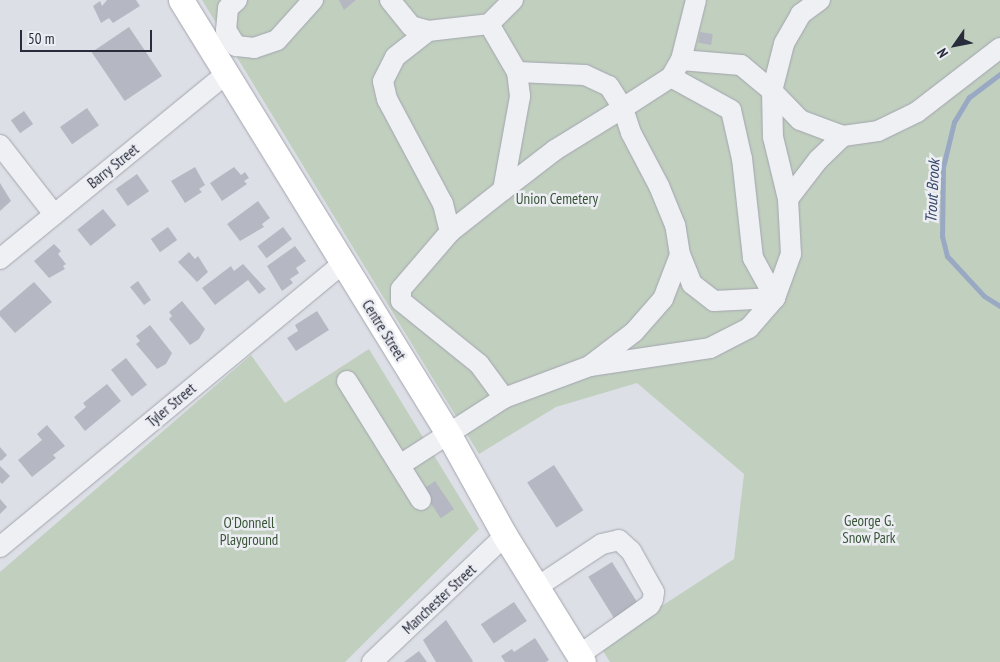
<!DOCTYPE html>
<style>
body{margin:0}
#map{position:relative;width:1000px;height:662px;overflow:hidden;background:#dddfe6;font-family:"PT Sans Narrow",sans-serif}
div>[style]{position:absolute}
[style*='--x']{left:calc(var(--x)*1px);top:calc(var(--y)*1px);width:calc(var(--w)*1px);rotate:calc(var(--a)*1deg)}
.green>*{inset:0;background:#c1cfbf}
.stream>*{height:5px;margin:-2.5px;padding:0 2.5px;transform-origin:2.5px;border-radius:2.5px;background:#9aa9c3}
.building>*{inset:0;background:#b5b8c2;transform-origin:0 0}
.roads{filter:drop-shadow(0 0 1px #a3a6af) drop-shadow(0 0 1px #a3a6af)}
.minor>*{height:20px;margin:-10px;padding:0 10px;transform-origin:10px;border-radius:10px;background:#eff0f4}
.major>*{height:25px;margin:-12.5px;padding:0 12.5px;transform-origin:12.5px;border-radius:12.5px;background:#fff}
span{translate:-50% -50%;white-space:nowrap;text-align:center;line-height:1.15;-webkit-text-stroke:5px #eceef3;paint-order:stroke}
.street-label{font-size:15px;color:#282c3b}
.park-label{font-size:15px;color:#385536}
.water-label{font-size:16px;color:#35476b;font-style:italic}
.north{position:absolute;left:930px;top:20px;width:50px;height:50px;-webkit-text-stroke:4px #eceef3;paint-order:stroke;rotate:237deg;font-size:14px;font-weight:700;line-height:20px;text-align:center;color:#282c3b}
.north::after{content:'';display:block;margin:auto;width:18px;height:22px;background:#282c3b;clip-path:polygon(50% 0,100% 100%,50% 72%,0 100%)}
.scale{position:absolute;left:20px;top:30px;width:132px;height:22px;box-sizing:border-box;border:2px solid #282c3b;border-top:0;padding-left:6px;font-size:15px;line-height:18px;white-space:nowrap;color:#282c3b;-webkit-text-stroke:4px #eceef3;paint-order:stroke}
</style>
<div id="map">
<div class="green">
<i style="clip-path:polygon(202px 0,1000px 0,1000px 662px,610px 662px,600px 646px,734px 559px,744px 474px,637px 383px,556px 407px,479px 454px)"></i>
<i style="clip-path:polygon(369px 349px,479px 529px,345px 662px,0 662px,0 572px,251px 355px,285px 403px)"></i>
</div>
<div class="stream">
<i style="--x:1000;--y:74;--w:39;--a:143"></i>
<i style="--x:969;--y:97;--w:29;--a:121"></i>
<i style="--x:954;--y:122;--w:46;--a:103.7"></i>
<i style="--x:943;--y:167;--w:69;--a:90.8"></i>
<i style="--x:942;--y:236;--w:21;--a:76"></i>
<i style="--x:947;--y:256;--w:54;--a:47.2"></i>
<i style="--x:984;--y:296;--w:19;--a:32"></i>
</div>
<div class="building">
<i style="clip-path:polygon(107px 0,136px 0,140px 6px,113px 23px,109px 18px,101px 23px,93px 6px,100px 1px,102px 6px)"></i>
<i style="clip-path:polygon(339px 0,356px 0,344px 10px)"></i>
<i style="left:129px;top:27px;width:59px;height:45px;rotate:56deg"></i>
<i style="left:700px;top:32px;width:13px;height:11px;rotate:9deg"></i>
<i style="left:87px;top:108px;width:21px;height:33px;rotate:55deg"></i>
<i style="left:24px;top:111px;width:16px;height:16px;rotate:55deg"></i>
<i style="clip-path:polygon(195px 167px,205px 185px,199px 189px,202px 192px,185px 203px,171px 181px)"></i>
<i style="clip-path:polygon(234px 167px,241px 175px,245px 172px,249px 178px,244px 181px,247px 184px,222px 201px,210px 183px)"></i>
<i style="left:137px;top:174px;width:21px;height:26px;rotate:55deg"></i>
<i style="clip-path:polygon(0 183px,11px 201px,0 211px)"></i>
<i style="clip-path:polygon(258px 201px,270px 218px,262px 224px,264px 227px,240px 241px,227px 224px)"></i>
<i style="left:103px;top:209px;width:21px;height:33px;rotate:51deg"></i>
<i style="left:168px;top:227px;width:16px;height:21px;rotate:55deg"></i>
<i style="left:283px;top:227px;width:15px;height:32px;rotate:53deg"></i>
<i style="clip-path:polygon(54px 244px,61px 251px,58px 254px,66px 264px,63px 266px,65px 269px,49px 278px,34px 261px)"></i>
<i style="clip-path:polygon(295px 246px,306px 261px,296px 268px,299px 273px,290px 279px,293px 283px,282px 291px,267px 266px)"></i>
<i style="clip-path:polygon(189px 252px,195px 259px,198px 256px,208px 272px,197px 282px,178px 262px)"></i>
<i style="clip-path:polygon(243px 264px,266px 289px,259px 294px,248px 280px,215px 305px,202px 288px,231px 266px,234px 271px)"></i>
<i style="clip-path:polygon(138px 281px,151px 300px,144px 305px,130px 287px)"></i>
<i style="clip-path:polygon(34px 282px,52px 302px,15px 333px,0 316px,0 311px)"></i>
<i style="clip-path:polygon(182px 301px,205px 329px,199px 339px,190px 345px,169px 319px,172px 316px,169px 312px)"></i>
<i style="clip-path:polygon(317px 311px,329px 330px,296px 351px,287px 338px,298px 331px,295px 325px)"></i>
<i style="clip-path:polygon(150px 325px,172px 353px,166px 364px,157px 369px,136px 344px,140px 341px,136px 336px)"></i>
<i style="left:126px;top:358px;width:34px;height:19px;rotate:52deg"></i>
<i style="clip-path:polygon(107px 384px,121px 401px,85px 431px,74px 417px,86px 407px,83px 403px)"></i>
<i style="clip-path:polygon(47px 425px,65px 446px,53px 455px,56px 458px,32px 477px,18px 460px,42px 440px,37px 434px)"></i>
<i style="clip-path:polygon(0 447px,7px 455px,1px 461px,0 460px)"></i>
<i style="left:554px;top:465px;width:54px;height:32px;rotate:57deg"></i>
<i style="clip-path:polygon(0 466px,10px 476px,2px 484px,0 482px)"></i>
<i style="left:435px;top:481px;width:34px;height:16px;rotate:56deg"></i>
<i style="clip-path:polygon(0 499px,7px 507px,0 514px)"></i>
<i style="left:612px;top:562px;width:52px;height:28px;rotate:58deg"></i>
<i style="left:514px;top:602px;width:23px;height:40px;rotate:56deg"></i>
<i style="clip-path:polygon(446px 620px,473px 661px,472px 662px,436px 662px,423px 640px)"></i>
<i style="clip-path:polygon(535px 638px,549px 660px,546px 662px,505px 662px,501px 656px,512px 649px,514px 652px)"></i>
<i style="clip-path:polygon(419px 651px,427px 662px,404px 662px)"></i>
</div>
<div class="roads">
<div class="minor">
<i style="--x:237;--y:0;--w:12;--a:138"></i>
<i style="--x:228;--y:8;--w:22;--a:95"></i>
<i style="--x:226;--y:30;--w:19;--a:58"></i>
<i style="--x:236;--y:46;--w:18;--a:6"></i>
<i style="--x:254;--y:48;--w:24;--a:-19"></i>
<i style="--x:277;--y:40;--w:54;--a:-48"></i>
<i style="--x:390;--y:0;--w:33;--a:51"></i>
<i style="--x:411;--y:26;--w:18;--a:16"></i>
<i style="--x:428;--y:31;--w:61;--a:-6.5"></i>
<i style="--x:489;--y:24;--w:34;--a:-45"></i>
<i style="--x:820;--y:0;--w:24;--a:144"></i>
<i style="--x:801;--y:14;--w:34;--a:120"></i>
<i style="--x:784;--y:44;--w:49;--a:104.3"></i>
<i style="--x:772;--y:91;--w:40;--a:46"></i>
<i style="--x:800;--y:120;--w:46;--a:20.4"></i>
<i style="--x:843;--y:136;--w:35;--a:-8"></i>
<i style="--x:878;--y:131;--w:43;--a:-26"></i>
<i style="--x:917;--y:112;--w:105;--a:-37.6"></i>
<i style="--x:489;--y:24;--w:56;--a:59.7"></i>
<i style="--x:517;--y:72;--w:68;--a:2.5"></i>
<i style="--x:585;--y:75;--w:26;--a:25"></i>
<i style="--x:609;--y:86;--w:26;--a:58"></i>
<i style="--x:623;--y:108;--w:80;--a:148.3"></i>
<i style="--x:555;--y:150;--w:66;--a:142.4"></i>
<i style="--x:503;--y:190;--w:96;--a:-79.7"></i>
<i style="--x:520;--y:96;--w:24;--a:-97"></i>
<i style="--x:681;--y:60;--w:60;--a:4.8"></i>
<i style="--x:741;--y:65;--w:40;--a:40"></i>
<i style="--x:772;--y:91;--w:46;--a:88.8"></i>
<i style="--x:773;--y:137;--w:64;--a:76.4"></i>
<i style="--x:788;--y:199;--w:55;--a:86.9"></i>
<i style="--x:791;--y:254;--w:47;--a:110"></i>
<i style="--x:775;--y:298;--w:46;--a:-118.8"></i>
<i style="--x:753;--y:258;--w:100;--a:-96.3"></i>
<i style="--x:742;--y:159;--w:50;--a:-102.7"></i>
<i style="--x:731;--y:110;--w:68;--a:-151.2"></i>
<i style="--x:671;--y:77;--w:20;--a:-60"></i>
<i style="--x:681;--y:60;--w:62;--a:-76"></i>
<i style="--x:0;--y:145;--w:88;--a:52"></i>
<i style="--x:788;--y:199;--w:49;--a:-52.4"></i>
<i style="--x:818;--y:160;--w:35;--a:-44"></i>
<i style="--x:450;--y:232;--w:68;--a:-38.4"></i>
<i style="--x:0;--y:259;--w:292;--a:-39.3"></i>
<i style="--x:591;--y:365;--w:54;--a:-37.5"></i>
<i style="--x:634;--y:332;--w:44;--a:-48.7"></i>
<i style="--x:663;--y:299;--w:47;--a:-68.9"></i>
<i style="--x:347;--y:381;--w:140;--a:58.1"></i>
<i style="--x:504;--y:398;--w:92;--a:-20.4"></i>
<i style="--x:590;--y:366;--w:121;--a:-8.5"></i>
<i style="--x:710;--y:348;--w:44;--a:-27.1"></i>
<i style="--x:749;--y:328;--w:40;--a:-49"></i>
<i style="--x:775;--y:298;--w:61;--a:177.2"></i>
<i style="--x:714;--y:301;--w:28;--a:-142"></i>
<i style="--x:692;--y:284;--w:31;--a:-112"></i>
<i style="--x:680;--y:255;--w:30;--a:-99"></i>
<i style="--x:675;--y:225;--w:42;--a:-112.3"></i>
<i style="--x:659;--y:186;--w:60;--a:-117.8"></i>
<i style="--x:631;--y:133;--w:26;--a:-108"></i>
<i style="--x:623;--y:108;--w:57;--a:-32.9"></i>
<i style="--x:400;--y:465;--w:124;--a:-32.8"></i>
<i style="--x:504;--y:398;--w:42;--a:-126.3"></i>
<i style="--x:479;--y:364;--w:100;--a:-141.1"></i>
<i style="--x:401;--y:301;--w:12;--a:-90"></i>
<i style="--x:401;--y:289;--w:75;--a:-49.3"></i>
<i style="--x:450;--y:232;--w:29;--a:-104"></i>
<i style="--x:443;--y:204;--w:119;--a:-118.1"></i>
<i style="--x:387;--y:99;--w:18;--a:-103"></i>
<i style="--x:383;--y:81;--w:27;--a:-63"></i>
<i style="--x:395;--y:57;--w:42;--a:-38.2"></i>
<i style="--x:0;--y:547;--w:445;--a:-39.6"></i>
<i style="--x:537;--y:587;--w:78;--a:-33.5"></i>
<i style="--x:602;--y:544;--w:17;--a:-13"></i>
<i style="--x:619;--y:540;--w:16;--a:43"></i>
<i style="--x:631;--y:551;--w:47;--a:60.7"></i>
<i style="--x:654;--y:592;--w:7;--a:98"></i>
<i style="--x:653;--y:599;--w:7;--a:117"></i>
<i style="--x:650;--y:605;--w:87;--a:144.8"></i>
<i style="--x:372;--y:662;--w:183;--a:-43.5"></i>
</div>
<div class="major">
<i style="--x:181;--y:0;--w:511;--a:58.36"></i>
<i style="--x:449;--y:435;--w:115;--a:61"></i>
<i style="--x:505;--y:536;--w:148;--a:58.2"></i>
</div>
</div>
<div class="street-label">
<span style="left:113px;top:166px;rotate:-39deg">Barry Street</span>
<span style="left:384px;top:330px;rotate:58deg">Centre Street</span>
<span style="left:171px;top:405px;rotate:-40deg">Tyler Street</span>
<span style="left:439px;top:599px;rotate:-43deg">Manchester Street</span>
</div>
<div class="park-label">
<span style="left:557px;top:199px">Union Cemetery</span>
<span style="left:869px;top:529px">George G.<br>Snow Park</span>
<span style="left:249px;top:531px">O'Donnell<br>Playground</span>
</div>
<div class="water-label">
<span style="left:932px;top:191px;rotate:-87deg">Trout Brook</span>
</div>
<div class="north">N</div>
<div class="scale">50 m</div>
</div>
